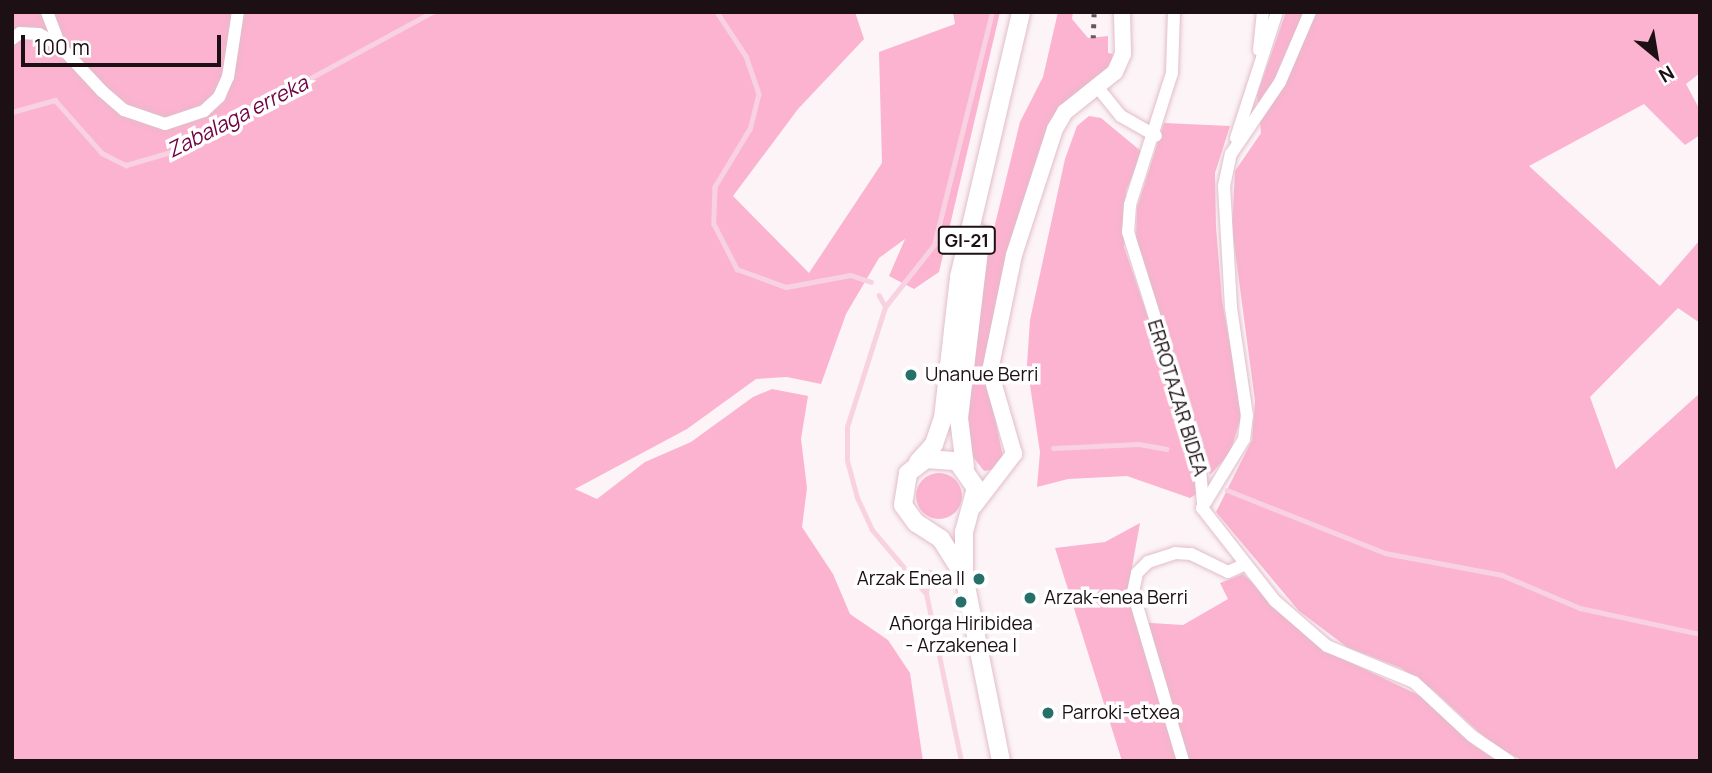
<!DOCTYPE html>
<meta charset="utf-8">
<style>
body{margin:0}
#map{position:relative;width:1712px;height:773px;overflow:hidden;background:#fcf4f7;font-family:Manrope,sans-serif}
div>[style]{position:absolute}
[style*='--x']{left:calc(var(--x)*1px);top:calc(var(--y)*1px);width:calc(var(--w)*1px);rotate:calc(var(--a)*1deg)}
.green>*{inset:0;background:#fbb3cf}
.round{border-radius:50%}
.stream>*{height:4.5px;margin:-2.25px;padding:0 2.25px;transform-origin:2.25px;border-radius:2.25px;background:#f9d2e1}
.roads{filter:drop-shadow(0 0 2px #e2bcca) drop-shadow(0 0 2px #e2bcca)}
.street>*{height:12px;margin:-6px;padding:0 6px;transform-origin:6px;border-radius:6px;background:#fff}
.secondary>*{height:16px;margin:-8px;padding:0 8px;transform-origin:8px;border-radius:8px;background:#fff}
.primary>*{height:18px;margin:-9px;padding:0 9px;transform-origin:9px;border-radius:9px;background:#fff}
.rail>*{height:4.5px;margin-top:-2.25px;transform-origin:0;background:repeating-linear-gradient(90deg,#63585c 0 3.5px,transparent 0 10.5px)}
.dots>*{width:19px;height:19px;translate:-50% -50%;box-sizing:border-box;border:4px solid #fff;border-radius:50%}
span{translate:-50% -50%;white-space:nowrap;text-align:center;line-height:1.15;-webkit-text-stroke:7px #fff;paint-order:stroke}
.shield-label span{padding:2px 5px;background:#fff;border:2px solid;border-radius:5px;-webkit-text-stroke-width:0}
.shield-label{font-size:18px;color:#1d1015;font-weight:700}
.poi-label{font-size:19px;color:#1d1015}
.left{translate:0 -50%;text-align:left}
.right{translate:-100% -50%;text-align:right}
.street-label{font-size:19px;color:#1d1015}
.water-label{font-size:21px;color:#6f0041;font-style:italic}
.frame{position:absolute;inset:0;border:14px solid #1d1015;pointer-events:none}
.north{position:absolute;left:1621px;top:21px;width:70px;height:70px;-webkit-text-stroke:5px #fff;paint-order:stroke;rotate:150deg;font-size:19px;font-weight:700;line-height:28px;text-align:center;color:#1d1015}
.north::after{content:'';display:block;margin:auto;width:24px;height:32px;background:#1d1015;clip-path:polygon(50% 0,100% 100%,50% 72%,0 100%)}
.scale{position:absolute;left:21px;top:35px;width:200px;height:32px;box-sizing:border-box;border:4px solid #1d1015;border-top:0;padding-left:9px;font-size:21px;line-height:24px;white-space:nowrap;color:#1d1015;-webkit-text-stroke:5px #fff;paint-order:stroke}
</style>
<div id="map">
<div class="green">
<i style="clip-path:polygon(12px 12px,855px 12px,864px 39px,798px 109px,733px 196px,809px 273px,882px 163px,879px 52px,955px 24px,953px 12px,1000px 12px,939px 272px,914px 289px,889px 276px,905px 239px,879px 258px,846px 314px,821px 384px,787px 377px,756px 379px,687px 429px,575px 489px,597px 499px,645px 462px,691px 442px,753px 397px,772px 389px,808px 396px,801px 439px,807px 488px,802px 527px,833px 574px,850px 614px,888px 640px,910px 673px,923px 761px,12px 761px)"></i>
<i style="clip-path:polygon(1058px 12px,1073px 12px,1072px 19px,1088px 38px,1108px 36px,1108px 53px,1113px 54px,1110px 68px,1070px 100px,1007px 265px,984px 365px,1003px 457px,995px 469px,984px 471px,969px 452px,966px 397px,987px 257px,1020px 122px,1043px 77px)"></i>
<i style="clip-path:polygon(1286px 12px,1700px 12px,1700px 73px,1686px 84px,1700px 110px,1700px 135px,1685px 145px,1644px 104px,1529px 166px,1660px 286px,1700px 240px,1700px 323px,1678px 308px,1590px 397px,1616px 469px,1700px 393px,1700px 761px,1523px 761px,1493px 745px,1432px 689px,1401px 668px,1347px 647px,1299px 611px,1216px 512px,1252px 440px,1255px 401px,1232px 228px,1235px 171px,1261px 133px,1257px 95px)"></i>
<i style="clip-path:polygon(1089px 116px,1101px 118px,1142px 152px,1126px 191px,1124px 247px,1185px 426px,1198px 493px,1190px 498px,1127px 476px,1068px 479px,1037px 487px,1040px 452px,1027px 365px,1030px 320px,1065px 159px,1077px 126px)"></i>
<i style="clip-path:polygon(1164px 123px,1230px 126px,1215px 173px,1216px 227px,1222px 300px,1242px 414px,1230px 453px,1210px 475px,1136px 239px,1137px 208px)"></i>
<i class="round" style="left:916px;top:473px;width:46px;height:46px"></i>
<i style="clip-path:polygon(1140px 523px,1128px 589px,1135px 622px,1183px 625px,1228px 599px,1220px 583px,1243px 574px,1326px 651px,1425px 698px,1473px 745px,1497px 761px,1122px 761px,1055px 548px,1105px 542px)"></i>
</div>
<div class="stream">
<i style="--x:717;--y:12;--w:53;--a:56.6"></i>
<i style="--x:746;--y:56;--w:40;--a:71.1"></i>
<i style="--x:759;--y:94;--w:36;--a:104"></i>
<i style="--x:750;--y:129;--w:68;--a:121.1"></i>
<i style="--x:715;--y:187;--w:37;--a:92"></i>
<i style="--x:714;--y:224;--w:51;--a:62.9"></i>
<i style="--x:737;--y:269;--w:52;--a:20.2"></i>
<i style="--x:786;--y:287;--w:65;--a:-10.6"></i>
<i style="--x:850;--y:275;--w:22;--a:18"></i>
<i style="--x:12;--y:112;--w:45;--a:-15.6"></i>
<i style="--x:55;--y:100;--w:71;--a:48.4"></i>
<i style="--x:102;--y:153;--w:27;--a:27"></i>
<i style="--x:126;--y:165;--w:54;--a:-16.1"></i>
<i style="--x:178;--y:150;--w:289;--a:-28.5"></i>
<i style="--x:879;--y:295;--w:13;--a:61"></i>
<i style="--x:1053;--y:448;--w:86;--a:-2.7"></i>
<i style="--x:1139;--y:444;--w:28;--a:10"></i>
<i style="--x:1227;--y:490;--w:170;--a:21.7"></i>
<i style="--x:1385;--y:553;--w:119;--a:10.6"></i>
<i style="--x:1502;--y:575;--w:85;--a:22.9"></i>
<i style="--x:1580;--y:608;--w:123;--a:12.2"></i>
<i style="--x:926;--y:592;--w:20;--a:-79"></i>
<i style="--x:961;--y:761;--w:171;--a:-101.8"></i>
<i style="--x:926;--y:594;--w:84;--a:-130.2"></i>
<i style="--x:872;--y:530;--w:35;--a:-115"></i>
<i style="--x:857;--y:498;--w:39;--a:-105"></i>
<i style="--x:847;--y:460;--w:33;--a:-90"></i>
<i style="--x:847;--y:427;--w:126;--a:-72.4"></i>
<i style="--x:885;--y:307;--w:79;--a:-51.7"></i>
<i style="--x:934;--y:245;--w:240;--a:-76"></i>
</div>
<div class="roads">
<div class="street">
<i style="--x:47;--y:12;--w:36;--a:69"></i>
<i style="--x:60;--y:46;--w:62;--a:47"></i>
<i style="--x:102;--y:91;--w:29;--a:41"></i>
<i style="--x:124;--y:110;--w:43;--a:18.9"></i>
<i style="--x:165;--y:124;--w:41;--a:-18.4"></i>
<i style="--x:204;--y:111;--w:21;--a:-43"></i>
<i style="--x:219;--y:97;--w:22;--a:-66"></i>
<i style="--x:228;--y:77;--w:66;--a:-81.3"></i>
<i style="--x:1174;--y:12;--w:61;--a:91.9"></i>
<i style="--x:1172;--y:73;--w:139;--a:107.7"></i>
<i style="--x:1130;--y:205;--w:27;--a:94"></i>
<i style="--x:1128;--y:232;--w:236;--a:72.5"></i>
<i style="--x:1199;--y:457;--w:47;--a:85.1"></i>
<i style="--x:12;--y:39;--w:10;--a:-37"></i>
<i style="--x:20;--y:33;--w:19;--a:3"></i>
<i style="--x:39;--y:34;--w:24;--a:28"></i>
<i style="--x:1259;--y:50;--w:38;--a:-84"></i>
<i style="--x:1099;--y:89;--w:35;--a:51"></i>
<i style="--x:1121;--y:116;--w:40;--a:29.7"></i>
<i style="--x:1236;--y:138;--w:133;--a:-72"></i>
<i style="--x:1202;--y:508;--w:81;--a:-58.7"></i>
<i style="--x:1244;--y:439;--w:23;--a:-83"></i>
<i style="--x:1247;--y:416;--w:110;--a:-98.4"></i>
<i style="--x:1231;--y:307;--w:121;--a:-93.3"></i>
<i style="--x:1224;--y:186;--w:33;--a:-78"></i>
<i style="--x:1231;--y:154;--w:87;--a:-55.8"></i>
<i style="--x:1280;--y:82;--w:76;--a:-66.8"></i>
<i style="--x:1202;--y:508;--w:118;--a:51.9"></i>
<i style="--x:1275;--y:601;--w:69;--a:40.9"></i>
<i style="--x:1327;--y:646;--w:94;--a:22.5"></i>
<i style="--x:1414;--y:682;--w:79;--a:43"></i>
<i style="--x:1472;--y:736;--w:45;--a:34"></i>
<i style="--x:1183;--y:761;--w:176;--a:-106.5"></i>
<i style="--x:1133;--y:592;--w:19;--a:-78"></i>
<i style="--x:1137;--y:573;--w:16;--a:-45"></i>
<i style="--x:1148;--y:562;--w:28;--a:-18"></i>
<i style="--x:1175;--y:553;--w:16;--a:4"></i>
<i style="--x:1191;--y:554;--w:41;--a:25.9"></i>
<i style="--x:1228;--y:572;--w:17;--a:-24"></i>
</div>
<div class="secondary">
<i style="--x:974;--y:506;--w:66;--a:-52.4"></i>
<i style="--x:1014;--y:454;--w:86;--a:-106.1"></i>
<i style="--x:990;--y:371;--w:118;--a:-78.3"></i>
<i style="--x:1014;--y:255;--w:133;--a:-72"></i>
<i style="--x:1055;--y:129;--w:20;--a:-60"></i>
<i style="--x:1065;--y:112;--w:64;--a:-38.7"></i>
<i style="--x:1115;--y:72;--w:20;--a:-66"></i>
<i style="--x:1123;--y:54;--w:42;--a:-91.4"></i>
</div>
<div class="primary">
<i style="--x:918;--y:462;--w:24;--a:-48"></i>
<i style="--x:934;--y:444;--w:28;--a:-71"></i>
<i style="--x:943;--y:418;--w:142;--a:-83.5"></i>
<i style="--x:959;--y:277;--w:272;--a:-76.8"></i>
<i style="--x:965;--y:467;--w:49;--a:-97"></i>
<i style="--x:959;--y:418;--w:185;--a:-83.2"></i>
<i style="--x:964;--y:576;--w:44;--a:-121.9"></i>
<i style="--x:941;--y:539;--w:30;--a:-147"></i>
<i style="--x:916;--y:523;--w:22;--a:-126"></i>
<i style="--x:903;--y:505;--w:32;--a:-81"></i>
<i style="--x:908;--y:473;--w:23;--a:-38"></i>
<i style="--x:926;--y:459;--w:31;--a:4"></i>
<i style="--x:957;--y:461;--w:33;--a:55"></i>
<i style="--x:976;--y:488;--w:46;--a:105.3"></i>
<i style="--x:964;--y:532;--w:44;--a:90"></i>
<i style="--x:964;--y:576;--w:189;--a:78.7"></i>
</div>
</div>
<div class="rail">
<i style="--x:1093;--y:38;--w:26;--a:-88"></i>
</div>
<div class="dots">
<i style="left:911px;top:375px;background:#27706a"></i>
<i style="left:979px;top:579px;background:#27706a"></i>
<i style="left:1030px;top:598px;background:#27706a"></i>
<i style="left:961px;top:602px;background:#27706a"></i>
<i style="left:1048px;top:713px;background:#27706a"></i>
</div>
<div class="shield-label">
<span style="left:967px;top:240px">GI-21</span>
</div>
<div class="poi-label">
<span class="left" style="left:925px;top:375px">Unanue Berri</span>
<span class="right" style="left:965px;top:579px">Arzak Enea II</span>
<span class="left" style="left:1044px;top:598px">Arzak-enea Berri</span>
<span style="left:961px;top:635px">Añorga Hiribidea<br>- Arzakenea I</span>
<span class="left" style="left:1062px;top:713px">Parroki-etxea</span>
</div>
<div class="street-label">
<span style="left:1177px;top:398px;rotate:73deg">ERROTAZAR BIDEA</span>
</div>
<div class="water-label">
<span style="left:237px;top:116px;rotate:-27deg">Zabalaga erreka</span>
</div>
<div class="frame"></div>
<div class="north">N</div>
<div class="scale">100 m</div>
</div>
